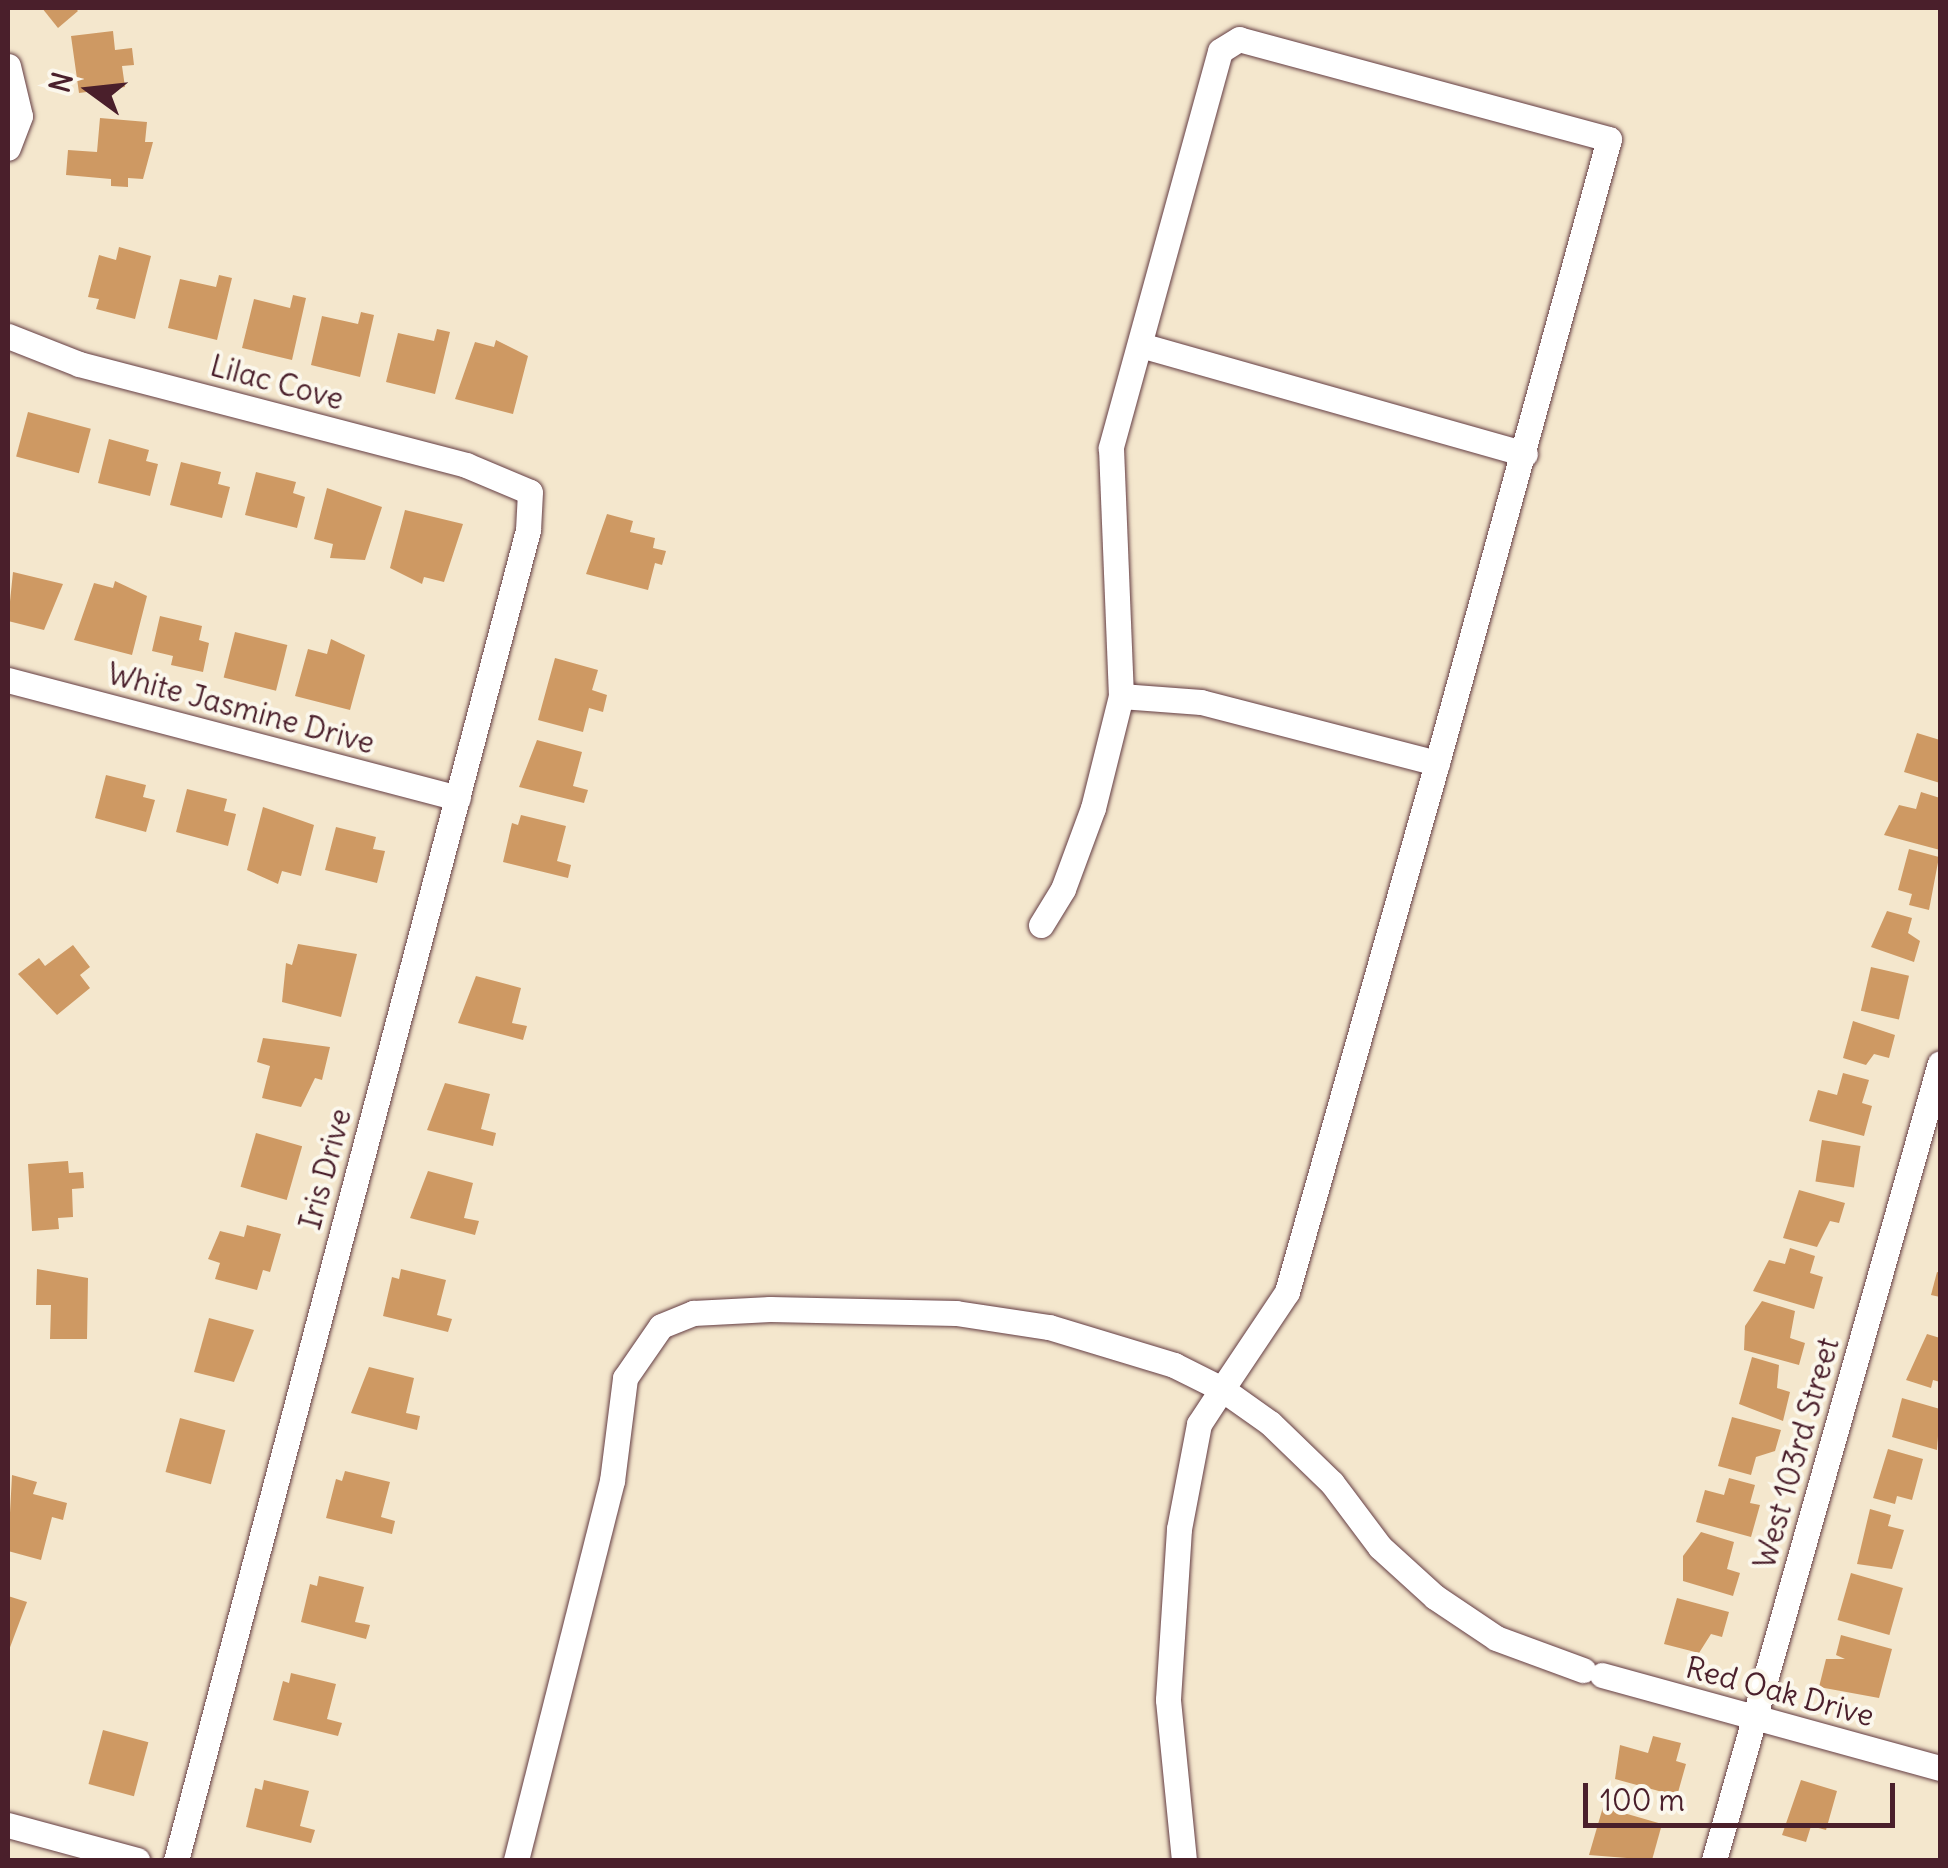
<!DOCTYPE html>
<style>
body{margin:0}
#map{position:relative;width:1948px;height:1868px;overflow:hidden;background:#f4e7cd;font-family:Delius,sans-serif}
div>[style]{position:absolute}
[style*='--x']{left:calc(var(--x)*1px);top:calc(var(--y)*1px);width:calc(var(--w)*1px);rotate:calc(var(--a)*1deg)}
.building>*{inset:0;background:#ce9963;transform-origin:0 0}
.roads{filter:drop-shadow(0 0 2px #643d43) drop-shadow(0 0 2px #643d43)}
.minor>*{height:25px;margin:-12.5px;padding:0 12.5px;transform-origin:12.5px;border-radius:12.5px;background:#fff}
span{translate:-50% -50%;white-space:nowrap;text-align:center;line-height:1.15;-webkit-text-stroke:8px #fbf7ec;paint-order:stroke}
.street-label{font-size:30px;color:#4a1f2b}
.frame{position:absolute;inset:0;border:10px solid #4a1f2b;pointer-events:none}
.north{position:absolute;left:40px;top:40px;width:100px;height:100px;-webkit-text-stroke:8px #fbf7ec;paint-order:stroke;rotate:285deg;font-size:28px;font-weight:700;line-height:40px;text-align:center;color:#4a1f2b}
.north::after{content:'';display:block;margin:auto;width:35px;height:45px;background:#4a1f2b;clip-path:polygon(50% 0,100% 100%,50% 72%,0 100%)}
.scale{position:absolute;left:1583px;top:1783px;width:312px;height:45px;box-sizing:border-box;border:5px solid #4a1f2b;border-top:0;padding-left:12px;font-size:30px;line-height:35px;white-space:nowrap;color:#4a1f2b;-webkit-text-stroke:8px #fbf7ec;paint-order:stroke}
</style>
<div id="map">
<div class="building">
<i style="clip-path:polygon(42px 8px,75px 8px,78px 11px,58px 28px)"></i>
<i style="clip-path:polygon(113px 31px,115px 50px,132px 48px,134px 65px,122px 66px,125px 87px,79px 93px,71px 36px)"></i>
<i style="clip-path:polygon(100px 118px,147px 122px,145px 142px,153px 142px,143px 179px,128px 178px,128px 187px,111px 186px,111px 179px,66px 175px,68px 150px,97px 152px)"></i>
<i style="clip-path:polygon(119px 247px,151px 256px,135px 319px,96px 309px,99px 299px,88px 297px,99px 255px,116px 260px)"></i>
<i style="clip-path:polygon(219px 275px,232px 278px,217px 340px,168px 328px,180px 279px,216px 287px)"></i>
<i style="clip-path:polygon(293px 295px,306px 298px,292px 360px,242px 348px,254px 299px,290px 308px)"></i>
<i style="clip-path:polygon(361px 312px,374px 315px,360px 377px,311px 365px,322px 316px,358px 324px)"></i>
<i style="clip-path:polygon(437px 329px,450px 332px,435px 394px,386px 382px,398px 333px,434px 341px)"></i>
<i style="clip-path:polygon(496px 340px,528px 356px,513px 414px,455px 399px,475px 342px,494px 347px)"></i>
<i style="left:28px;top:412px;width:65px;height:46px;rotate:15deg"></i>
<i style="clip-path:polygon(109px 439px,149px 450px,146px 461px,158px 464px,150px 496px,98px 483px)"></i>
<i style="clip-path:polygon(181px 462px,221px 472px,218px 484px,230px 487px,222px 518px,170px 505px)"></i>
<i style="clip-path:polygon(256px 472px,296px 482px,293px 493px,305px 497px,297px 528px,245px 515px)"></i>
<i style="clip-path:polygon(327px 488px,382px 507px,365px 560px,330px 558px,333px 544px,314px 539px)"></i>
<i style="clip-path:polygon(405px 510px,463px 524px,444px 582px,424px 577px,422px 584px,390px 568px)"></i>
<i style="clip-path:polygon(607px 514px,633px 521px,630px 532px,655px 538px,653px 548px,666px 551px,662px 565px,655px 563px,648px 590px,586px 574px)"></i>
<i style="clip-path:polygon(13px 572px,63px 584px,44px 630px,8px 621px)"></i>
<i style="clip-path:polygon(115px 581px,147px 596px,132px 655px,74px 640px,94px 583px,113px 588px)"></i>
<i style="clip-path:polygon(160px 616px,202px 626px,199px 640px,209px 643px,203px 672px,171px 665px,173px 656px,152px 651px)"></i>
<i style="left:235px;top:632px;width:54px;height:47px;rotate:14deg"></i>
<i style="clip-path:polygon(331px 639px,365px 655px,350px 710px,295px 696px,308px 649px,327px 654px)"></i>
<i style="clip-path:polygon(555px 658px,598px 670px,592px 690px,607px 695px,603px 712px,589px 708px,583px 732px,538px 720px)"></i>
<i style="clip-path:polygon(1917px 733px,1940px 740px,1940px 783px,1904px 772px)"></i>
<i style="clip-path:polygon(537px 740px,582px 752px,573px 786px,588px 790px,584px 803px,519px 787px)"></i>
<i style="clip-path:polygon(106px 775px,146px 785px,143px 797px,155px 800px,146px 832px,95px 818px)"></i>
<i style="clip-path:polygon(187px 789px,227px 799px,224px 811px,236px 814px,228px 846px,176px 832px)"></i>
<i style="clip-path:polygon(1921px 792px,1940px 798px,1940px 850px,1884px 835px,1899px 805px,1916px 809px)"></i>
<i style="clip-path:polygon(263px 807px,314px 825px,301px 876px,282px 871px,278px 884px,247px 870px)"></i>
<i style="clip-path:polygon(521px 815px,566px 826px,557px 861px,571px 865px,568px 878px,503px 862px,512px 823px,518px 825px)"></i>
<i style="clip-path:polygon(336px 827px,376px 837px,373px 849px,385px 851px,377px 883px,325px 870px)"></i>
<i style="clip-path:polygon(1909px 849px,1939px 857px,1929px 910px,1909px 905px,1912px 894px,1898px 890px)"></i>
<i style="clip-path:polygon(1887px 911px,1912px 918px,1908px 933px,1920px 941px,1914px 962px,1871px 947px)"></i>
<i style="clip-path:polygon(298px 944px,357px 954px,341px 1017px,282px 1002px,286px 963px,292px 965px)"></i>
<i style="clip-path:polygon(73px 945px,90px 967px,80px 975px,90px 988px,57px 1015px,18px 974px,39px 958px,45px 966px)"></i>
<i style="left:1871px;top:967px;width:39px;height:45px;rotate:13deg"></i>
<i style="clip-path:polygon(476px 976px,521px 988px,512px 1023px,527px 1026px,523px 1040px,458px 1023px)"></i>
<i style="clip-path:polygon(1853px 1021px,1895px 1035px,1889px 1058px,1874px 1054px,1866px 1065px,1843px 1058px)"></i>
<i style="clip-path:polygon(263px 1038px,330px 1047px,322px 1080px,315px 1078px,301px 1107px,262px 1098px,270px 1066px,257px 1062px)"></i>
<i style="clip-path:polygon(1843px 1073px,1869px 1080px,1862px 1103px,1872px 1106px,1864px 1136px,1809px 1121px,1818px 1090px,1837px 1095px)"></i>
<i style="clip-path:polygon(445px 1083px,490px 1094px,481px 1129px,496px 1133px,493px 1146px,427px 1130px)"></i>
<i style="left:256px;top:1133px;width:48px;height:56px;rotate:16deg"></i>
<i style="left:1822px;top:1140px;width:39px;height:42px;rotate:9deg"></i>
<i style="clip-path:polygon(68px 1161px,69px 1173px,83px 1172px,84px 1188px,72px 1189px,73px 1217px,58px 1218px,59px 1229px,32px 1231px,28px 1164px)"></i>
<i style="clip-path:polygon(428px 1171px,473px 1183px,464px 1218px,479px 1221px,475px 1235px,410px 1218px)"></i>
<i style="clip-path:polygon(1799px 1190px,1845px 1203px,1839px 1223px,1830px 1221px,1817px 1247px,1783px 1238px)"></i>
<i style="clip-path:polygon(247px 1225px,281px 1234px,270px 1272px,263px 1270px,257px 1290px,215px 1279px,220px 1263px,208px 1259px,220px 1231px,244px 1237px)"></i>
<i style="clip-path:polygon(1790px 1248px,1815px 1256px,1810px 1273px,1823px 1277px,1814px 1309px,1753px 1291px,1769px 1260px,1785px 1264px)"></i>
<i style="clip-path:polygon(37px 1269px,88px 1278px,87px 1339px,50px 1339px,51px 1305px,36px 1305px)"></i>
<i style="clip-path:polygon(401px 1269px,446px 1280px,437px 1315px,452px 1319px,448px 1332px,383px 1316px,392px 1277px,399px 1279px)"></i>
<i style="clip-path:polygon(1937px 1272px,1940px 1273px,1940px 1297px,1931px 1295px)"></i>
<i style="clip-path:polygon(1762px 1301px,1795px 1311px,1790px 1338px,1805px 1343px,1799px 1365px,1744px 1350px,1745px 1326px)"></i>
<i style="clip-path:polygon(209px 1318px,254px 1330px,234px 1382px,194px 1372px)"></i>
<i style="clip-path:polygon(1927px 1334px,1940px 1338px,1940px 1382px,1933px 1380px,1931px 1388px,1906px 1380px)"></i>
<i style="clip-path:polygon(1752px 1357px,1779px 1365px,1777px 1388px,1790px 1392px,1783px 1421px,1739px 1404px)"></i>
<i style="clip-path:polygon(369px 1367px,414px 1378px,406px 1413px,420px 1416px,417px 1430px,351px 1413px)"></i>
<i style="clip-path:polygon(1902px 1398px,1940px 1409px,1937px 1450px,1892px 1437px)"></i>
<i style="clip-path:polygon(1732px 1417px,1781px 1430px,1775px 1451px,1756px 1457px,1751px 1475px,1718px 1466px)"></i>
<i style="left:180px;top:1418px;width:47px;height:56px;rotate:15deg"></i>
<i style="clip-path:polygon(1888px 1449px,1923px 1459px,1912px 1500px,1897px 1496px,1895px 1504px,1873px 1498px)"></i>
<i style="clip-path:polygon(345px 1471px,390px 1482px,381px 1517px,395px 1521px,392px 1534px,326px 1518px,336px 1479px,342px 1481px)"></i>
<i style="clip-path:polygon(12px 1475px,37px 1482px,33px 1494px,67px 1503px,63px 1520px,52px 1517px,41px 1560px,8px 1551px)"></i>
<i style="clip-path:polygon(1729px 1478px,1755px 1485px,1750px 1503px,1760px 1505px,1751px 1537px,1696px 1522px,1705px 1490px,1724px 1495px)"></i>
<i style="clip-path:polygon(1870px 1509px,1891px 1515px,1888px 1526px,1904px 1530px,1892px 1569px,1857px 1564px)"></i>
<i style="clip-path:polygon(1701px 1532px,1734px 1542px,1727px 1569px,1740px 1573px,1733px 1596px,1683px 1581px,1683px 1556px)"></i>
<i style="left:1851px;top:1573px;width:54px;height:49px;rotate:16deg"></i>
<i style="clip-path:polygon(319px 1576px,364px 1587px,355px 1622px,370px 1625px,366px 1639px,301px 1622px,310px 1584px,317px 1586px)"></i>
<i style="clip-path:polygon(8px 1596px,27px 1602px,9px 1650px,8px 1649px)"></i>
<i style="clip-path:polygon(1677px 1598px,1729px 1612px,1722px 1637px,1711px 1634px,1699px 1653px,1664px 1644px)"></i>
<i style="clip-path:polygon(1841px 1635px,1892px 1649px,1879px 1698px,1819px 1687px,1826px 1659px,1845px 1659px,1836px 1655px)"></i>
<i style="clip-path:polygon(291px 1673px,336px 1684px,327px 1719px,342px 1723px,338px 1736px,273px 1720px,283px 1681px,289px 1683px)"></i>
<i style="left:103px;top:1730px;width:47px;height:56px;rotate:15deg"></i>
<i style="clip-path:polygon(1653px 1736px,1681px 1743px,1676px 1761px,1686px 1764px,1677px 1796px,1615px 1779px,1620px 1745px,1648px 1753px)"></i>
<i style="clip-path:polygon(264px 1780px,309px 1791px,300px 1826px,315px 1830px,311px 1843px,246px 1827px,255px 1788px,262px 1790px)"></i>
<i style="clip-path:polygon(1801px 1780px,1837px 1791px,1826px 1830px,1811px 1826px,1806px 1842px,1782px 1835px)"></i>
<i style="clip-path:polygon(1603px 1807px,1662px 1824px,1652px 1860px,1589px 1855px)"></i>
</div>
<div class="roads">
<div class="minor">
<i style="--x:8;--y:66;--w:51;--a:76.5"></i>
<i style="--x:20;--y:116;--w:34;--a:111"></i>
<i style="--x:8;--y:336;--w:76;--a:21.5"></i>
<i style="--x:79;--y:364;--w:400;--a:14.6"></i>
<i style="--x:466;--y:465;--w:69;--a:22.9"></i>
<i style="--x:530;--y:492;--w:38;--a:93"></i>
<i style="--x:528;--y:530;--w:1376;--a:104.82"></i>
<i style="--x:1140;--y:345;--w:400;--a:15.8"></i>
<i style="--x:8;--y:680;--w:465;--a:14.7"></i>
<i style="--x:1437;--y:763;--w:647;--a:-74.59"></i>
<i style="--x:1609;--y:139;--w:383;--a:-164.9"></i>
<i style="--x:1239;--y:39;--w:22;--a:148"></i>
<i style="--x:1220;--y:51;--w:412;--a:105.4"></i>
<i style="--x:1111;--y:448;--w:248;--a:87.7"></i>
<i style="--x:1121;--y:696;--w:80;--a:4.3"></i>
<i style="--x:1201;--y:702;--w:244;--a:14.5"></i>
<i style="--x:1437;--y:763;--w:550;--a:105.83"></i>
<i style="--x:1287;--y:1292;--w:117;--a:123.8"></i>
<i style="--x:1222;--y:1389;--w:59;--a:35.3"></i>
<i style="--x:1270;--y:1423;--w:86;--a:44.1"></i>
<i style="--x:1332;--y:1483;--w:80;--a:53.1"></i>
<i style="--x:1380;--y:1547;--w:74;--a:42.3"></i>
<i style="--x:1435;--y:1597;--w:73;--a:33.9"></i>
<i style="--x:1496;--y:1638;--w:93;--a:20.2"></i>
<i style="--x:1041;--y:925;--w:42;--a:-58.6"></i>
<i style="--x:1063;--y:889;--w:86;--a:-69.7"></i>
<i style="--x:1093;--y:808;--w:115;--a:-76"></i>
<i style="--x:1602;--y:1675;--w:351;--a:15.4"></i>
<i style="--x:8;--y:1825;--w:134;--a:15.2"></i>
<i style="--x:516;--y:1860;--w:391;--a:-75.8"></i>
<i style="--x:612;--y:1481;--w:104;--a:-82.8"></i>
<i style="--x:625;--y:1378;--w:63;--a:-55.3"></i>
<i style="--x:661;--y:1326;--w:35;--a:-22"></i>
<i style="--x:693;--y:1313;--w:77;--a:-3"></i>
<i style="--x:770;--y:1309;--w:186;--a:1.2"></i>
<i style="--x:956;--y:1313;--w:94;--a:8.6"></i>
<i style="--x:1049;--y:1327;--w:131;--a:16.9"></i>
<i style="--x:1174;--y:1365;--w:54;--a:26.6"></i>
<i style="--x:1222;--y:1389;--w:42;--a:123.3"></i>
<i style="--x:1199;--y:1424;--w:107;--a:100.8"></i>
<i style="--x:1179;--y:1529;--w:171;--a:93.7"></i>
<i style="--x:1168;--y:1700;--w:161;--a:84.3"></i>
<i style="--x:1714;--y:1860;--w:828;--a:-74.17"></i>
</div>
</div>
<div class="street-label">
<span style="left:277px;top:382px;rotate:15deg">Lilac Cove</span>
<span style="left:241px;top:708px;rotate:15deg">White Jasmine Drive</span>
<span style="left:325px;top:1169px;rotate:-75deg">Iris Drive</span>
<span style="left:1796px;top:1453px;rotate:-74deg">West 103rd Street</span>
<span style="left:1780px;top:1691px;rotate:15deg">Red Oak Drive</span>
</div>
<div class="frame"></div>
<div class="north">N</div>
<div class="scale">100 m</div>
</div>
